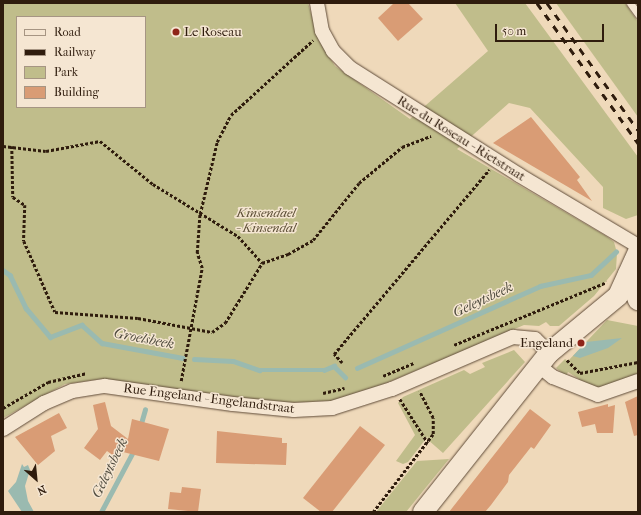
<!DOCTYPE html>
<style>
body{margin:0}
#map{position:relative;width:641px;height:515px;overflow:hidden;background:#efd9ba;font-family:"IM FELL French Canon",serif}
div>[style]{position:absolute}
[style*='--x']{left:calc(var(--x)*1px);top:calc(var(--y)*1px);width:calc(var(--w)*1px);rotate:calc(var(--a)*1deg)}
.green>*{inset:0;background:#c0bd8b}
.water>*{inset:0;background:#9abab0}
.stream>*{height:4.5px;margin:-2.25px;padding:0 2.25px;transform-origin:2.25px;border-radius:2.25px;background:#9abab0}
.building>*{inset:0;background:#d99c75}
.path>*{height:2.5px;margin-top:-1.25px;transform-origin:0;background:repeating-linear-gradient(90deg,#2f1c0d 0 3px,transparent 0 5px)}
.roads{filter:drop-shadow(0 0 1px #5f4b38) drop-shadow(0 0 1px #5f4b38)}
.lane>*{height:7px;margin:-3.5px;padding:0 3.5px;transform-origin:3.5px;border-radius:3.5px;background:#f5e6d2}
.street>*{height:14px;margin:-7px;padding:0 7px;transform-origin:7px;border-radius:7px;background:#f5e6d2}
.secondary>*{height:20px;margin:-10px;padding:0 10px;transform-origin:10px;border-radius:10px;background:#f5e6d2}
.rail>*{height:3px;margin-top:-1.5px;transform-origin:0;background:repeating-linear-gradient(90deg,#2f1c0d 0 7px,transparent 0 14px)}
.dots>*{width:11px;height:11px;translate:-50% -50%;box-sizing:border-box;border:2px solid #f5e6d2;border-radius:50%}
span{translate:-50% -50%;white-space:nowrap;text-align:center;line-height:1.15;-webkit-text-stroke:3px #f5e6d2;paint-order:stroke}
.poi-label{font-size:13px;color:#2f1c0d}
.left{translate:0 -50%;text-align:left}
.right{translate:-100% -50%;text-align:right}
.street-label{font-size:13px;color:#2f1c0d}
.park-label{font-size:13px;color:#5a4c33;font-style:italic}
.water-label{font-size:14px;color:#4f4b3e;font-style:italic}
.frame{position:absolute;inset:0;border:4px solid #2f1c0d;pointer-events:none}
.legend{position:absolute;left:16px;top:16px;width:130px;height:92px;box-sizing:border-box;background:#f5e6d2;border:1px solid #a69583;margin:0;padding:5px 7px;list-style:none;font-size:12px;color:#2f1c0d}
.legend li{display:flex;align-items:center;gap:8px;height:20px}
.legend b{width:20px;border:1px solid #a69583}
.north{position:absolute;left:16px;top:459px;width:40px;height:40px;-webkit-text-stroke:3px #f5e6d2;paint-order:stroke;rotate:153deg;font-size:11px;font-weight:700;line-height:16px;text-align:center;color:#2f1c0d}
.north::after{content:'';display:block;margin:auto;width:14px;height:18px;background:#2f1c0d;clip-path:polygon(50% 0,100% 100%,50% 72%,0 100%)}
.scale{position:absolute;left:495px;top:24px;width:109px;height:18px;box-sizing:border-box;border:2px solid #2f1c0d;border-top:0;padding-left:5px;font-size:12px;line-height:14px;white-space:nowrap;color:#2f1c0d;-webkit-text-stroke:3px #f5e6d2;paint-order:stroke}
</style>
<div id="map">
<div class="green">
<i style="clip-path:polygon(evenodd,3px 3px,308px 3px,319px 41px,335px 66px,410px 119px,488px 51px,455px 3px,525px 3px,638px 157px,638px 215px,626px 219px,603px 208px,603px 187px,530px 108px,509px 103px,457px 149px,606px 236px,614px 242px,617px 253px,616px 269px,594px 296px,559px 326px,550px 326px,546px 322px,539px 326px,524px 325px,384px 384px,331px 401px,281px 403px,102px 379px,65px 384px,3px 418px,3px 3px,17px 17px,145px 17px,145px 107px,17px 107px,17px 17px)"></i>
<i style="clip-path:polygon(556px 3px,625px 3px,638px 22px,638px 117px)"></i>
<i style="clip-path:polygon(607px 320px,638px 326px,638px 376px,619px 385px,596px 388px,577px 383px,579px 379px,568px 372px,566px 376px,556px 368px,565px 359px,568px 361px)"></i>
<i style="clip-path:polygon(514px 350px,525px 362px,443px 453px,427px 439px,428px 436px,408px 462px,403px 464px,396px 461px,415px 435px,398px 403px,403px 397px,464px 370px,470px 374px,485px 367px,482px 363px)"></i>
<i style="clip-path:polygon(449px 459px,406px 512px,376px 512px,417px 461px)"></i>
</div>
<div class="water">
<i style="clip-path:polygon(622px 338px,608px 348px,580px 358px,573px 356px,586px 342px)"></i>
<i style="clip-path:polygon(22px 464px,24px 467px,28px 465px,30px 470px,25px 486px,28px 501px,34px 512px,22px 512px,8px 491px,16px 482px)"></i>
</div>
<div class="stream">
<i style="--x:3;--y:270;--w:9;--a:36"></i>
<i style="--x:10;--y:275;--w:37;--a:64"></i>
<i style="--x:26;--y:308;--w:38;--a:50"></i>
<i style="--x:50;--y:337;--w:34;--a:-21"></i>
<i style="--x:82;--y:325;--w:27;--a:42"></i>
<i style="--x:102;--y:343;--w:82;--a:10.5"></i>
<i style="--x:194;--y:359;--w:39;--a:3"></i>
<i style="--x:233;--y:361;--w:28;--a:19"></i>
<i style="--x:259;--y:370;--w:65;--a:0"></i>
<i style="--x:324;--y:370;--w:11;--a:-22"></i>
<i style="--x:334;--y:366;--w:16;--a:45"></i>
<i style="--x:357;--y:368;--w:201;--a:-24.1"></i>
<i style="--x:540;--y:286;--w:52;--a:-12.2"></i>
<i style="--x:591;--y:275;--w:34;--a:-43"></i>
<i style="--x:140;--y:427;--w:18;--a:-74"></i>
<i style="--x:101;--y:512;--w:70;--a:-62"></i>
</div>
<div class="building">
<i style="clip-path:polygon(394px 3px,408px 3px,423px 19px,398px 41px,378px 18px)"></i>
<i style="clip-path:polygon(531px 117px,580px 177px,577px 180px,592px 201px,493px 143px)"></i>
<i style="clip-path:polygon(638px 396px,638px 435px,634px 436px,625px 402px)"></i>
<i style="clip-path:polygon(105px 402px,111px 426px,128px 439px,132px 419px,169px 429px,159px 461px,123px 452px,118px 459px,107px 451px,100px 460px,84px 448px,98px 429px,93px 405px)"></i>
<i style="clip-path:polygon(608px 404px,608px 407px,615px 405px,613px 433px,597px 433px,595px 424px,582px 427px,578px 412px)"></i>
<i style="clip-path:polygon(530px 409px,551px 425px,534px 449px,531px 447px,509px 475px,508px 482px,491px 505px,485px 512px,449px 512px)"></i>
<i style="clip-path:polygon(59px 413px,67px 428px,51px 436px,55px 451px,38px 465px,15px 437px)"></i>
<i style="clip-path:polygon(360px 426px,385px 445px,332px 512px,321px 512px,303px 498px)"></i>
<i style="clip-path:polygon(217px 431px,282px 438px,282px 443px,287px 443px,286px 465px,216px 463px)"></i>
<i style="clip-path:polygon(182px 487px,201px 489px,198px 512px,168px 509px,170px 492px,181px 493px)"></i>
</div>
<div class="path">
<i style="--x:3;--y:146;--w:43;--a:6.6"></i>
<i style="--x:46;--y:151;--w:55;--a:-10.5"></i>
<i style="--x:100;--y:141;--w:68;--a:39.1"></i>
<i style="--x:153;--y:184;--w:100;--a:31.5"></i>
<i style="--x:238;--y:236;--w:36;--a:48"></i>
<i style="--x:12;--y:146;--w:51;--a:88.9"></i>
<i style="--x:13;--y:197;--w:14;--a:34"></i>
<i style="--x:25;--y:205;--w:36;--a:92"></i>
<i style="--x:24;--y:241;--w:77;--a:66.4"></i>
<i style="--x:55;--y:312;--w:83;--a:4.1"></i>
<i style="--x:138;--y:318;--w:75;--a:10.7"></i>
<i style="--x:212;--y:332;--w:16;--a:-35"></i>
<i style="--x:225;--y:323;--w:70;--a:-58.3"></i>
<i style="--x:262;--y:263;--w:28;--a:-19"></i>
<i style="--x:288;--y:254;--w:29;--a:-29"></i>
<i style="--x:313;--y:240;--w:73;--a:-51.1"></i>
<i style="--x:359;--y:183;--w:56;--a:-39.9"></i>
<i style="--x:402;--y:147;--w:31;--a:-21"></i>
<i style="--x:454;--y:345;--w:165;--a:-22.4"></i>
<i style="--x:567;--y:360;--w:18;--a:45"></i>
<i style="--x:580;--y:373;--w:59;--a:-10.7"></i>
<i style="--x:342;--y:363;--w:12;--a:-132"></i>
<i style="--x:334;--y:354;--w:241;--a:-49.9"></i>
<i style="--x:383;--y:376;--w:33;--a:-23"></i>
<i style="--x:181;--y:381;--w:115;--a:-79.5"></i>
<i style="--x:202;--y:268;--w:16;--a:-108"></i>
<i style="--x:197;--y:253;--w:39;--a:-86"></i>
<i style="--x:200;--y:214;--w:74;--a:-76.7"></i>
<i style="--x:217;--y:142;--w:30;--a:-63"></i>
<i style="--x:231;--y:115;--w:111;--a:-42.4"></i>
<i style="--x:323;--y:393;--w:22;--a:-13"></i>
<i style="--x:400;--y:399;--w:52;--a:57.5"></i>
<i style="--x:3;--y:408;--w:52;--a:-30"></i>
<i style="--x:48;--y:382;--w:39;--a:-13"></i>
<i style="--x:373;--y:512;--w:98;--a:-52.4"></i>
<i style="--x:433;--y:434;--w:16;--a:-90"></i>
<i style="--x:433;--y:418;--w:30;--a:-117"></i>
</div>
<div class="roads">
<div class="lane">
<i style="--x:630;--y:3;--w:14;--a:54"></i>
</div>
<div class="street">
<i style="--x:317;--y:3;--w:28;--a:80"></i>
<i style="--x:322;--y:31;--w:23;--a:61"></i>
<i style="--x:333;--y:51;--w:24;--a:45"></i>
<i style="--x:350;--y:68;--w:200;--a:32.3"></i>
<i style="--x:519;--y:175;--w:139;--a:30.8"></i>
<i style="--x:538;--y:365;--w:19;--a:39"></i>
<i style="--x:553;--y:377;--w:48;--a:21.8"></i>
<i style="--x:598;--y:395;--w:42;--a:-19.3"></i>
<i style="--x:3;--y:429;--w:49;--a:-32.4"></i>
<i style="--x:44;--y:403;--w:30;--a:-23"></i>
<i style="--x:72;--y:391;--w:33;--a:-9"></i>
<i style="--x:105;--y:386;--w:129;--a:8"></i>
<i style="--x:233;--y:404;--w:61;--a:5.6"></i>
<i style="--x:294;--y:410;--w:38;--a:-3"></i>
<i style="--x:332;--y:408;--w:63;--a:-17.6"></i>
<i style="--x:392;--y:389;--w:132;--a:-23.3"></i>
<i style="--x:513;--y:337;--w:22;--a:5"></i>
<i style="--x:535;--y:339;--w:20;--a:45"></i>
</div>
<div class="secondary">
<i style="--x:628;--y:274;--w:28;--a:69"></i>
<i style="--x:423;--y:512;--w:203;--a:-51.6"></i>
<i style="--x:549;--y:353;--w:89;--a:-39.6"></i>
<i style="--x:618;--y:296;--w:48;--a:-65.6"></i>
</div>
</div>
<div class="rail">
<i style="--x:537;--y:3;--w:173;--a:54.2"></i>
<i style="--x:547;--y:3;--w:156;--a:54.4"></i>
</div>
<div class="dots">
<i style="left:176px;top:32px;background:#8f2418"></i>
<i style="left:581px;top:343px;background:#8f2418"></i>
</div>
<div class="poi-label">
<span class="left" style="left:184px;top:32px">Le Roseau</span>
<span class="right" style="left:573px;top:343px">Engeland</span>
</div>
<div class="street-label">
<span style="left:461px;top:139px;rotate:32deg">Rue du Roseau - Rietstraat</span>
<span style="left:209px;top:399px;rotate:7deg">Rue Engeland - Engelandstraat</span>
</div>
<div class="park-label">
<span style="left:266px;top:221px">Kinsendael<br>- Kinsendal</span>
</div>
<div class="water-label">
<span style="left:483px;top:300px;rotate:-25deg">Geleytsbeek</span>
<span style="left:144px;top:339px;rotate:11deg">Groelsbeek</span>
<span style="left:110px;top:468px;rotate:-64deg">Geleytsbeek</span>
</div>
<div class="frame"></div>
<ul class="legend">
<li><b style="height:5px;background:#f5e6d2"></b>Road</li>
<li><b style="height:5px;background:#2f1c0d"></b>Railway</li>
<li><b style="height:11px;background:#c0bd8b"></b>Park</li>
<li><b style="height:11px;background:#d99c75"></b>Building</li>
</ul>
<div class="north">N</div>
<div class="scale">50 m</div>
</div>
